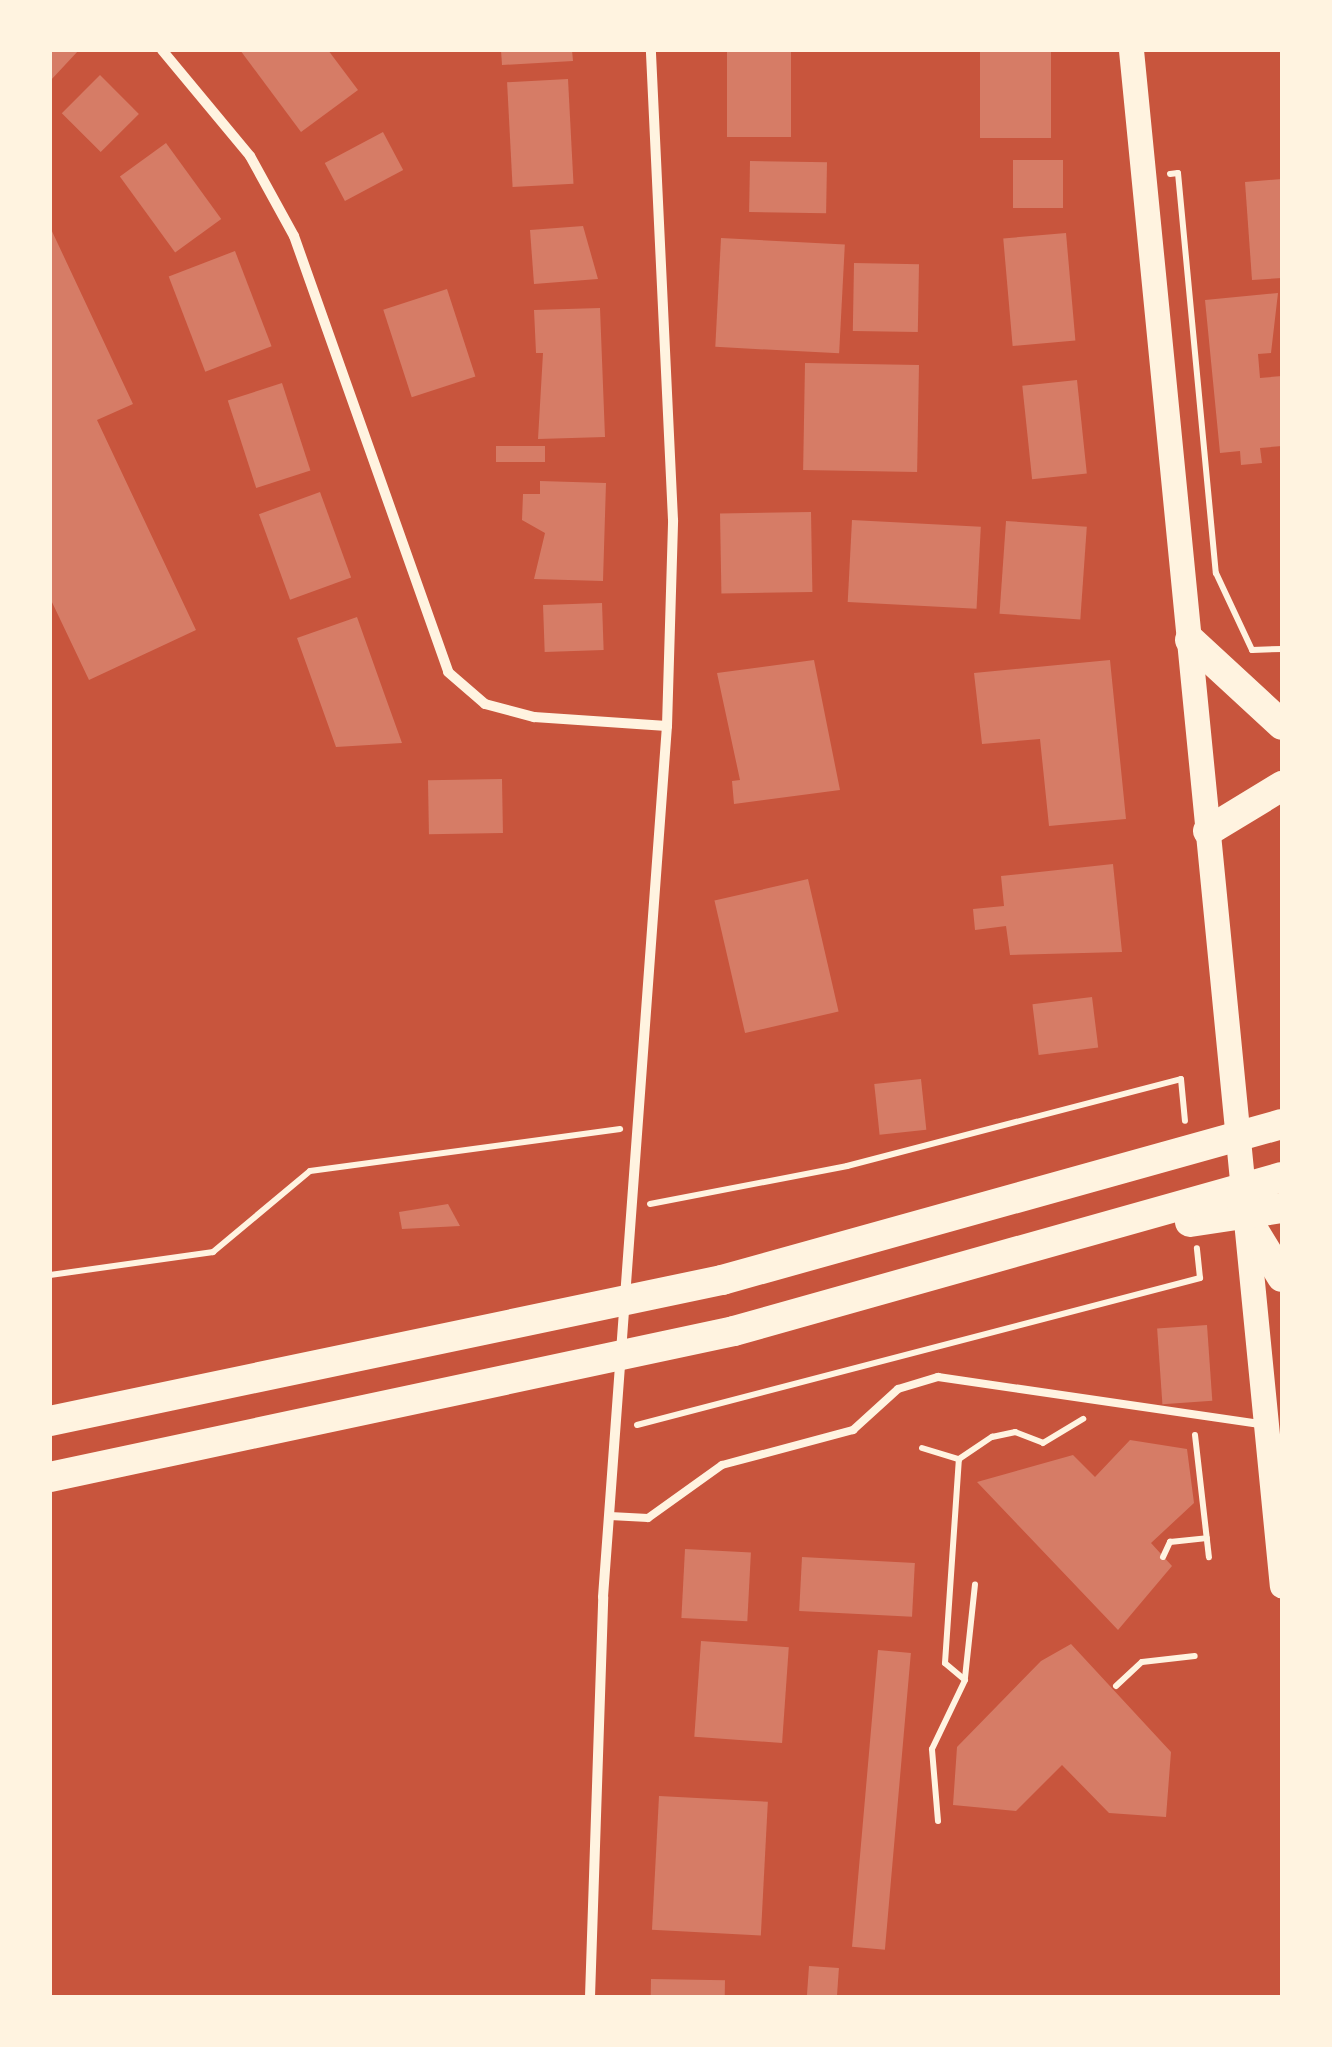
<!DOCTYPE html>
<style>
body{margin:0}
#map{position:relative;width:1332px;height:2047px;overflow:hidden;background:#c8553d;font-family:Literata,serif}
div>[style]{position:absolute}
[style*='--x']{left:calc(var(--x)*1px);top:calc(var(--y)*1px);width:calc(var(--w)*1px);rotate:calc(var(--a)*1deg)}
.building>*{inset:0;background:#d67c66;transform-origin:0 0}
.path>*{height:6px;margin:-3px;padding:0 3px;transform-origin:3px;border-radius:3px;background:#fff3e0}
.service>*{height:8px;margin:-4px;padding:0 4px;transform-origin:4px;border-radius:4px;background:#fff3e0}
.minor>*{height:10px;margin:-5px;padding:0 5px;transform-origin:5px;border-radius:5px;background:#fff3e0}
.primary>*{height:25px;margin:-12.5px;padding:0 12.5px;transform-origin:12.5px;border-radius:12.5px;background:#fff3e0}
.motorway>*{height:30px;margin:-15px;padding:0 15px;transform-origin:15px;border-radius:15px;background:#fff3e0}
span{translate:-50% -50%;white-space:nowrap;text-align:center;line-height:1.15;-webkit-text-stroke:9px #fff3e0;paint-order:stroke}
.frame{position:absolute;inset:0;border:52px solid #fff3e0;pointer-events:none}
</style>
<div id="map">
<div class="building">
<i style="clip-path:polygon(50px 50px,79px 50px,50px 81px)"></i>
<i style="clip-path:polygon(240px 50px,328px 50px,358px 90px,301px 132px)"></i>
<i style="clip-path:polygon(501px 50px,572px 50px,573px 61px,502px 65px)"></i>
<i style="left:727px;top:50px;width:64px;height:87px"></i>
<i style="left:980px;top:50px;width:71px;height:88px"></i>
<i style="left:100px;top:75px;width:55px;height:54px;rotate:45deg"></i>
<i style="left:568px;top:79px;width:105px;height:61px;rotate:87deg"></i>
<i style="left:383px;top:132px;width:43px;height:66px;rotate:62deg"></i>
<i style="left:166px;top:143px;width:94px;height:57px;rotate:54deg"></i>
<i style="left:1013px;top:160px;width:50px;height:48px"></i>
<i style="left:750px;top:161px;width:77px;height:51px;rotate:1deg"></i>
<i style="clip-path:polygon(1282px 179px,1282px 278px,1252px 280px,1245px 182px)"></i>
<i style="clip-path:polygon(583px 226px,598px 279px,534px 284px,530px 230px)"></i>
<i style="clip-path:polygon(50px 227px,133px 404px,97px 420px,196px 630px,89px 680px,50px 598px)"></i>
<i style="left:1066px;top:233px;width:108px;height:63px;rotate:85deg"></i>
<i style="left:721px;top:238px;width:124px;height:109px;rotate:3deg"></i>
<i style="left:235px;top:251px;width:102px;height:71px;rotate:69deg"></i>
<i style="left:854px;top:263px;width:65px;height:68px;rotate:1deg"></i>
<i style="left:447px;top:289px;width:92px;height:67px;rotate:72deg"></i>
<i style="clip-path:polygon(1278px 293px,1271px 353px,1258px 354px,1260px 378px,1282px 376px,1282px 446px,1260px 448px,1262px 463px,1241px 465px,1240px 451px,1220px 453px,1205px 300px)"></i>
<i style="clip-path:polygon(600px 308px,605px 437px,538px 439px,543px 353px,536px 353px,534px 310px)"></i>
<i style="left:805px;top:363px;width:114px;height:107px;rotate:1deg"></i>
<i style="left:1077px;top:380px;width:94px;height:55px;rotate:84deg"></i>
<i style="left:282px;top:383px;width:92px;height:57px;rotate:72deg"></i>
<i style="left:496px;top:446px;width:49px;height:16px"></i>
<i style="clip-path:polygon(540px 481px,606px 483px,603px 581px,534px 579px,545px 533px,522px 520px,523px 494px,540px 494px)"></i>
<i style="left:320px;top:492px;width:91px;height:65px;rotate:70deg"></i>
<i style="left:811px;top:512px;width:80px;height:91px;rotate:89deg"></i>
<i style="left:852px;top:520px;width:129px;height:82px;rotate:3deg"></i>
<i style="left:1006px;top:521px;width:81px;height:93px;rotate:4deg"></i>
<i style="left:602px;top:603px;width:47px;height:59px;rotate:88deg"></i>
<i style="clip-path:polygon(357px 617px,384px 693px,402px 743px,336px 747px,297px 638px)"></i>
<i style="clip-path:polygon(814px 660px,840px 790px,734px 804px,732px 781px,740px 780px,717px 673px)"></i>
<i style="clip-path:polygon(1110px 660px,1126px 819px,1049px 826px,1040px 739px,982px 744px,974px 673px)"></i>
<i style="left:502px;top:779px;width:54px;height:74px;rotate:89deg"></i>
<i style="clip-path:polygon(1113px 864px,1122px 952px,1010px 955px,1006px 926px,975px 930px,973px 909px,1004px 906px,1001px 876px)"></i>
<i style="left:808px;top:879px;width:136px;height:96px;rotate:77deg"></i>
<i style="left:1092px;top:997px;width:51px;height:60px;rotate:83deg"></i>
<i style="left:921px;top:1079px;width:51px;height:47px;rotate:84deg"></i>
<i style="clip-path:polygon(448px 1204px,460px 1226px,402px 1229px,399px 1212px)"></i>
<i style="left:1207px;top:1325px;width:76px;height:50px;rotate:86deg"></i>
<i style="clip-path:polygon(1130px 1440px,1187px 1449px,1194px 1503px,1151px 1543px,1172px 1566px,1118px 1630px,977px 1482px,1073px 1455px,1095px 1477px)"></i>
<i style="left:685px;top:1549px;width:66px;height:69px;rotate:3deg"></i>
<i style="left:802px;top:1557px;width:113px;height:54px;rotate:3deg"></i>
<i style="left:701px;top:1641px;width:88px;height:96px;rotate:4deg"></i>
<i style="clip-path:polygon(1071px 1644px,1171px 1752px,1166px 1817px,1109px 1813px,1062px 1765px,1016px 1811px,953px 1805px,957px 1747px,1041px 1661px)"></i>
<i style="left:878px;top:1650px;width:33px;height:298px;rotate:5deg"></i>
<i style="left:659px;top:1796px;width:109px;height:134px;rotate:3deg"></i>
<i style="left:809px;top:1966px;width:30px;height:31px;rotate:4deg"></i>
<i style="left:651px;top:1979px;width:74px;height:18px;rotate:1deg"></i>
</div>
<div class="path">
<i style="--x:1170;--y:174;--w:8;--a:-7"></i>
<i style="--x:1178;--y:173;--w:402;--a:84.6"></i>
<i style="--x:1216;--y:573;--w:85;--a:64.9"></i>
<i style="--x:1252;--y:650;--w:30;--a:-2"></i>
<i style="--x:650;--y:1204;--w:201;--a:-10.9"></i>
<i style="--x:847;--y:1166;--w:345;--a:-14.6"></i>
<i style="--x:1181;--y:1079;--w:42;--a:84.6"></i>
<i style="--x:50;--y:1275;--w:165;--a:-8"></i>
<i style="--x:213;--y:1252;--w:126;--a:-39.9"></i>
<i style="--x:310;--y:1171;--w:313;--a:-7.7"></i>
<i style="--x:637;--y:1425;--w:582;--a:-14.63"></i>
<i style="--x:1200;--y:1278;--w:30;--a:-96"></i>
<i style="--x:1195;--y:1435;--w:123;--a:83.5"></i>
<i style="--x:922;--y:1448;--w:39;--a:17"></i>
<i style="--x:959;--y:1459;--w:40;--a:-34"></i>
<i style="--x:992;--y:1437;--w:24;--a:-12"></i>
<i style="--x:1015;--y:1432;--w:30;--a:21"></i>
<i style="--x:1043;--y:1443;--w:47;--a:-31"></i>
<i style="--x:1163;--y:1557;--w:17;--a:-65"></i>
<i style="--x:1170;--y:1542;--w:37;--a:-6"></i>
<i style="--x:965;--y:1678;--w:94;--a:-83.9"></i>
<i style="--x:1116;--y:1686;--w:35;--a:-43"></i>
<i style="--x:1142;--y:1662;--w:53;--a:-6.5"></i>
<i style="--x:938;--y:1821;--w:72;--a:-94.8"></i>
<i style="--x:932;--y:1749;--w:76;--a:-64.4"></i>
<i style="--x:965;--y:1680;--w:26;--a:-140"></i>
<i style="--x:945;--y:1663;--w:204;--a:-86.1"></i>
</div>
<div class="service">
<i style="--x:610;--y:1516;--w:38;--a:3"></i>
<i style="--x:648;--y:1518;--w:91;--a:-35.6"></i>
<i style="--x:722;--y:1465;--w:136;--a:-15"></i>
<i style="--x:853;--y:1430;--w:61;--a:-42.3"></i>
<i style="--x:898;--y:1389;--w:42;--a:-16.7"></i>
<i style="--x:938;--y:1377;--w:327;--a:8.3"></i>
</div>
<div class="minor">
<i style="--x:162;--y:50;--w:138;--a:50.3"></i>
<i style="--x:250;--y:156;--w:91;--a:61.2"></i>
<i style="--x:294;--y:236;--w:462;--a:70.5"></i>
<i style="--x:448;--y:672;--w:49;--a:40.9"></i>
<i style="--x:485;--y:704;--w:51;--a:14.9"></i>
<i style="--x:534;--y:717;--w:133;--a:3.9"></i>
<i style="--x:590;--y:1997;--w:400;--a:-88.1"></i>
<i style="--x:603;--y:1597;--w:873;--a:-85.8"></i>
<i style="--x:667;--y:726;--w:206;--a:-88.3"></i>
<i style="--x:673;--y:520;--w:471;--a:-92.7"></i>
</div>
<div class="primary">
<i style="--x:1131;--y:50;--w:1543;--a:84.39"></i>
</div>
<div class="motorway">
<i style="--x:1190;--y:640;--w:125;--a:42.7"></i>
<i style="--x:1208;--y:831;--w:87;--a:-31.3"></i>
<i style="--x:1246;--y:1218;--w:69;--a:58.6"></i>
<i style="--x:1190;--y:1222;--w:93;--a:-8.7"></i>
<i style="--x:50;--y:1421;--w:687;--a:-11.85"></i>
<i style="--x:722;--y:1280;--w:581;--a:-15.57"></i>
<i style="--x:50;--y:1477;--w:699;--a:-12.05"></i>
<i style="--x:734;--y:1331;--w:569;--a:-15.7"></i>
</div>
<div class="frame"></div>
</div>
